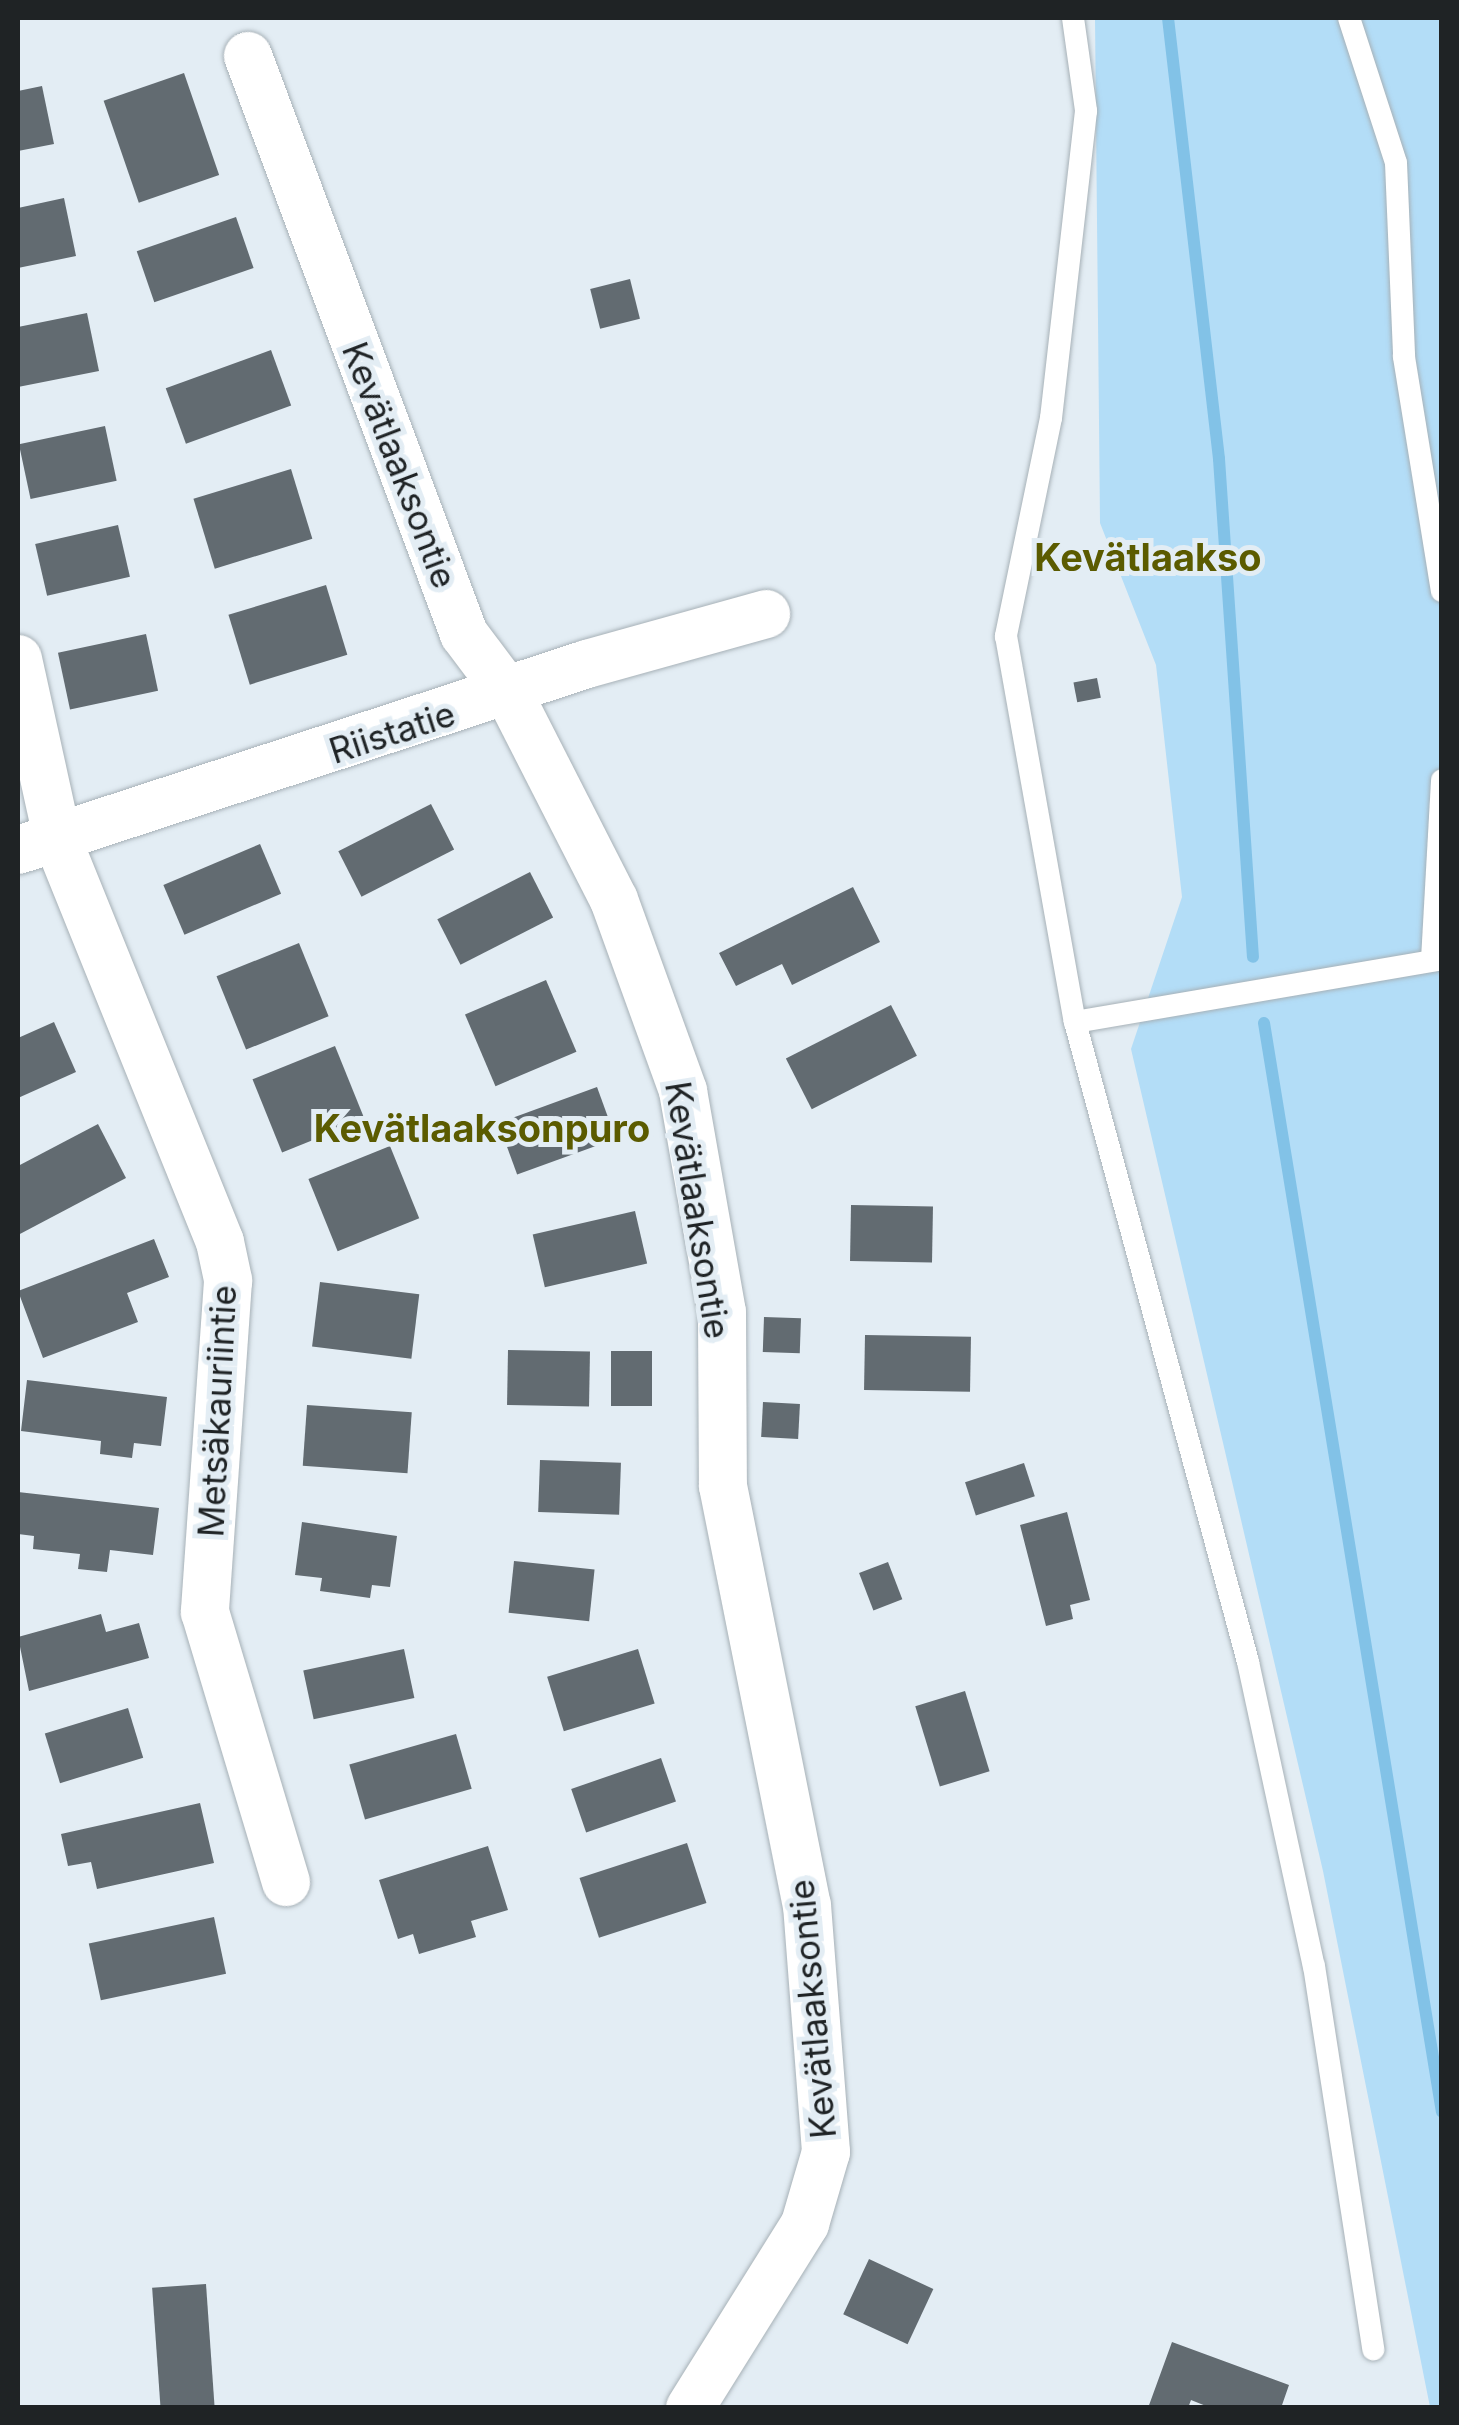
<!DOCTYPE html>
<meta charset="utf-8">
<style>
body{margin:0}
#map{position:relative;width:1459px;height:2425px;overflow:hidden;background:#e3edf4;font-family:Inter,sans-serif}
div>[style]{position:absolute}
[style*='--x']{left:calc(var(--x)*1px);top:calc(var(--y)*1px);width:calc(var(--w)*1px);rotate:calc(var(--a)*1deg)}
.green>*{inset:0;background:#b3ddf7}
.stream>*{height:12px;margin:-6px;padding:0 6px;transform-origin:6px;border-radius:6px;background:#82c2e7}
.building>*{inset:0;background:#626b71;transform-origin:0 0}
.roads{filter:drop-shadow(0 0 2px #a7b1b7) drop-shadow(0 0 2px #a7b1b7)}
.lane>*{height:22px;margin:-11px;padding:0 11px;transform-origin:11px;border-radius:11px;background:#fff}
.street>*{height:48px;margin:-24px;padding:0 24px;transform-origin:24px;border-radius:24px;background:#fff}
span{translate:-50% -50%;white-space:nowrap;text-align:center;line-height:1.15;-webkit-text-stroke:10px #e3edf4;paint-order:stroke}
.street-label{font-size:35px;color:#1f2325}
.neighbourhood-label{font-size:38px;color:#5b5b00;font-weight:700}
.frame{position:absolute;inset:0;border:20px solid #1f2325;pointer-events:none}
</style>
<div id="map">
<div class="green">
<i style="clip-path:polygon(1095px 18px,1441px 18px,1441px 2407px,1430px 2407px,1323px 1871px,1131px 1049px,1182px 897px,1156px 665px,1100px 523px)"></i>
</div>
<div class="stream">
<i style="--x:1168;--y:18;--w:444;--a:83.4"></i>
<i style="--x:1219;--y:459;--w:499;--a:86.1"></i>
<i style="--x:1264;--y:1023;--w:1103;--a:80.72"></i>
</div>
<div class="building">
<i style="left:184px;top:73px;width:108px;height:85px;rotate:71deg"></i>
<i style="clip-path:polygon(42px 86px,54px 144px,18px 151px,18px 91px)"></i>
<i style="clip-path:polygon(64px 198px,76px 256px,18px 268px,18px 208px)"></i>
<i style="left:236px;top:217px;width:54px;height:105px;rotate:71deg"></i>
<i style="left:630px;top:279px;width:41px;height:41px;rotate:76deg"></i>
<i style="clip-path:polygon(87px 313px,99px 371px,18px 387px,18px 327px)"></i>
<i style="left:271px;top:350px;width:59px;height:112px;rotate:70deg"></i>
<i style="left:105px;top:426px;width:56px;height:88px;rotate:78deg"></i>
<i style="left:291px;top:469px;width:73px;height:102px;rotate:73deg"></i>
<i style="left:118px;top:525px;width:53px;height:85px;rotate:77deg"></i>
<i style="left:326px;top:585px;width:73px;height:102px;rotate:73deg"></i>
<i style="left:146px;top:634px;width:58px;height:90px;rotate:78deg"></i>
<i style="left:1097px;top:678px;width:20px;height:24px;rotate:79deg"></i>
<i style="left:431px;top:804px;width:51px;height:104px;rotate:63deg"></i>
<i style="left:260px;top:844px;width:54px;height:105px;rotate:67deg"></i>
<i style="left:530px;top:872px;width:51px;height:104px;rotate:63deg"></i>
<i style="clip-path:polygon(853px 887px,880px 942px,792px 985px,782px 964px,736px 986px,719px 953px)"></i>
<i style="left:299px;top:943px;width:79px;height:89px;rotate:68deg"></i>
<i style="left:546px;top:980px;width:78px;height:88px;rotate:67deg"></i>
<i style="left:891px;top:1005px;width:57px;height:118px;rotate:63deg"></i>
<i style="clip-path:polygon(54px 1022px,76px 1072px,18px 1098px,18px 1038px)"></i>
<i style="left:335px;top:1046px;width:79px;height:89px;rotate:68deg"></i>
<i style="left:597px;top:1087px;width:55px;height:105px;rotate:70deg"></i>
<i style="clip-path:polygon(98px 1124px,126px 1178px,18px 1235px,18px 1166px)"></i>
<i style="left:390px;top:1146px;width:78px;height:88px;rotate:68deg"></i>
<i style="left:851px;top:1205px;width:82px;height:56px;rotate:1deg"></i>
<i style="left:635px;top:1211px;width:54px;height:105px;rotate:77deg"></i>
<i style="clip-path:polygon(154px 1239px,169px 1277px,127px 1293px,138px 1322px,43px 1358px,18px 1291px)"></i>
<i style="left:320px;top:1282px;width:100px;height:65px;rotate:7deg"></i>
<i style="left:764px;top:1317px;width:37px;height:35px;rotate:2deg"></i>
<i style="left:865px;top:1335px;width:106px;height:55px;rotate:1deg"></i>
<i style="left:508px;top:1350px;width:82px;height:55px;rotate:1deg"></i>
<i style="left:611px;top:1351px;width:41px;height:55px"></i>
<i style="clip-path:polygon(27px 1380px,167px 1397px,161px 1446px,134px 1443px,132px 1458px,100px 1454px,101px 1441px,21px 1431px)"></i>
<i style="left:763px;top:1402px;width:37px;height:35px;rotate:3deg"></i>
<i style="left:307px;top:1405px;width:105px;height:61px;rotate:4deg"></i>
<i style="left:540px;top:1460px;width:81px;height:52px;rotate:2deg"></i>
<i style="left:1024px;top:1463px;width:35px;height:62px;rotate:72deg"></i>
<i style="clip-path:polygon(18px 1492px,159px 1508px,153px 1555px,110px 1550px,107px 1572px,78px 1569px,80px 1554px,33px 1549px,34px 1536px,18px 1534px)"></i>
<i style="clip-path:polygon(1067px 1512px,1090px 1600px,1070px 1605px,1073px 1619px,1046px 1626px,1020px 1525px)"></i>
<i style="clip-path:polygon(302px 1522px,397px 1536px,390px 1587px,372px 1585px,370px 1598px,320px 1591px,322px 1578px,295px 1575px)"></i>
<i style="left:514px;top:1561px;width:81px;height:52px;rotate:6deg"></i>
<i style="left:888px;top:1562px;width:40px;height:31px;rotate:69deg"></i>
<i style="clip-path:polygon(101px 1614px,106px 1632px,139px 1623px,149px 1658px,29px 1691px,18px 1637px)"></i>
<i style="left:404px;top:1649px;width:50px;height:103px;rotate:78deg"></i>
<i style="left:638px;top:1649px;width:57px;height:95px;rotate:73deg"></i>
<i style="left:965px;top:1691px;width:84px;height:52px;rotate:73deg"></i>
<i style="left:128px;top:1708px;width:52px;height:87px;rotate:73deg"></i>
<i style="left:456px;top:1734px;width:57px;height:111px;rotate:74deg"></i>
<i style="left:661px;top:1758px;width:46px;height:95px;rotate:71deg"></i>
<i style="clip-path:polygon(200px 1803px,214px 1863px,97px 1889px,91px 1862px,68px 1866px,61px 1834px)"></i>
<i style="left:687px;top:1843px;width:63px;height:113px;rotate:72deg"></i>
<i style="clip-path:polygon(488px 1846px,508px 1910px,471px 1921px,476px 1937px,419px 1954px,413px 1934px,398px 1939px,379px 1880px)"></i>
<i style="left:214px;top:1917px;width:58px;height:128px;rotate:78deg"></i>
<i style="left:869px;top:2259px;width:71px;height:61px;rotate:25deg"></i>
<i style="left:206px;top:2284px;width:124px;height:54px;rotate:86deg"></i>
<i style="clip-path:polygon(1172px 2342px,1289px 2385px,1281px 2408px,1211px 2408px,1191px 2400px,1188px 2408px,1148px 2408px)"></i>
</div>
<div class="roads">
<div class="lane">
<i style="--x:1073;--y:18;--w:94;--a:82"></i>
<i style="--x:1086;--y:111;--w:309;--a:96.5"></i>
<i style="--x:1051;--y:418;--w:223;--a:101.7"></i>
<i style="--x:1006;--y:636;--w:392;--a:79.9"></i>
<i style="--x:1075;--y:1022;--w:663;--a:74.87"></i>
<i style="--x:1248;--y:1662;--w:311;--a:77.8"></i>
<i style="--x:1314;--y:1966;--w:388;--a:81.2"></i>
<i style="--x:1349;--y:18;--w:152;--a:72"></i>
<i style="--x:1396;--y:163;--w:194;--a:87.6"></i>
<i style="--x:1404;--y:357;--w:237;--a:80.8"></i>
<i style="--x:1432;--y:960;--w:180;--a:-86.8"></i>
<i style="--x:1075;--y:1022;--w:372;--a:-9.7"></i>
</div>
<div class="street">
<i style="--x:248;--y:56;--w:617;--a:69.51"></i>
<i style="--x:464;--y:634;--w:75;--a:53.1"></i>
<i style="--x:509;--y:694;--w:231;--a:63"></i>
<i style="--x:614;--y:900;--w:203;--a:70.1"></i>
<i style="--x:683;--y:1091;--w:224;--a:80"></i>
<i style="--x:722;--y:1312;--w:174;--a:89.7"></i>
<i style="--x:723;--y:1486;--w:427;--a:78.7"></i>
<i style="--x:807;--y:1905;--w:248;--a:85.6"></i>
<i style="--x:826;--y:2152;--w:75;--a:106.3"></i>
<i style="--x:805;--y:2224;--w:217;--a:122"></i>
<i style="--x:18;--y:659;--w:186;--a:77.6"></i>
<i style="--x:58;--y:841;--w:432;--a:68"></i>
<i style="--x:220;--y:1242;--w:40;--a:78"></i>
<i style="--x:228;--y:1281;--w:332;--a:94"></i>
<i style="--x:205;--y:1612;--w:282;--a:73.3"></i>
<i style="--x:18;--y:850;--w:599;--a:-18.1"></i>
<i style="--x:587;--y:664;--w:186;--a:-15.6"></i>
</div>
</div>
<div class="street-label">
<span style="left:400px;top:465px;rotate:69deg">Kevätlaaksontie</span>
<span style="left:392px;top:732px;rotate:-18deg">Riistatie</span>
<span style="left:698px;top:1210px;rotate:81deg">Kevätlaaksontie</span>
<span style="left:217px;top:1411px;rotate:-87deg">Metsäkauriintie</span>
<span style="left:812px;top:2009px;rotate:-95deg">Kevätlaaksontie</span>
</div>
<div class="neighbourhood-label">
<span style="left:1148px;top:558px">Kevätlaakso</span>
<span style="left:482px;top:1129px">Kevätlaaksonpuro</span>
</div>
<div class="frame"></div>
</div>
